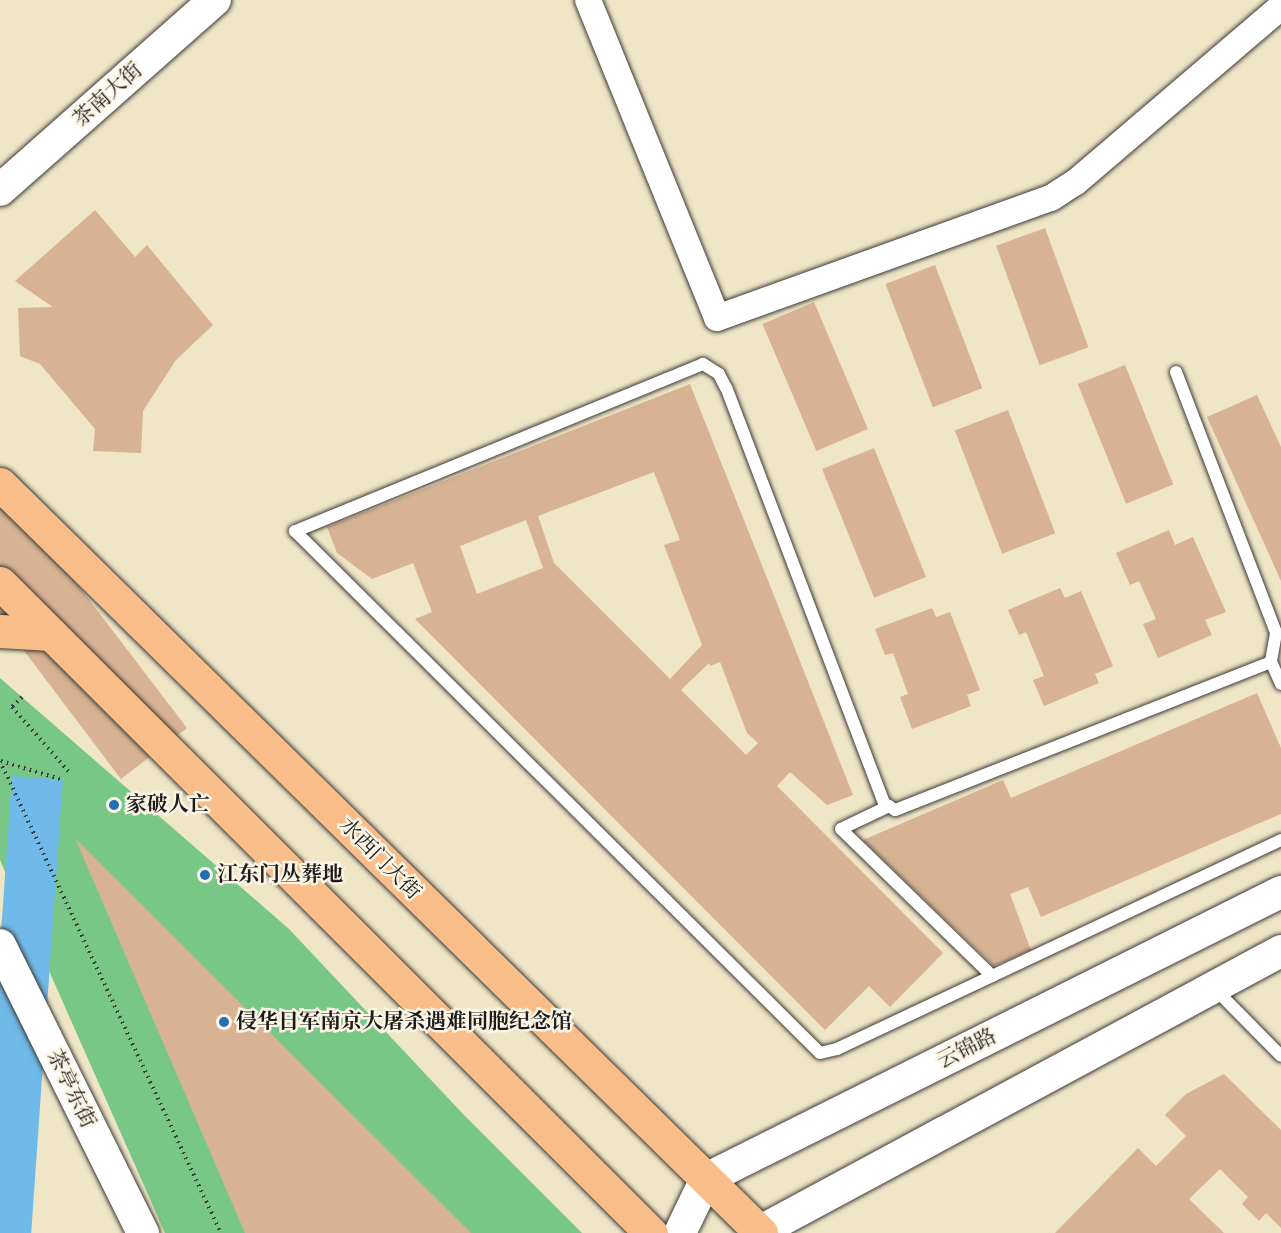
<!DOCTYPE html>
<meta charset="utf-8">
<style>
body{margin:0}
#map{position:relative;width:1281px;height:1233px;overflow:hidden;background:#efe5c7;font-family:"Libre Bodoni","Noto Serif SC",serif}
div>[style]{position:absolute}
[style*='--x']{left:calc(var(--x)*1px);top:calc(var(--y)*1px);width:calc(var(--w)*1px);rotate:calc(var(--a)*1deg)}
.green>*{inset:0;background:#79c787}
.water>*{inset:0;background:#6fbae8;transform-origin:0 0}
.building>*{inset:0;background:#d7b393;transform-origin:0 0}
.path>*{height:4px;margin-top:-2px;transform-origin:0;background:repeating-linear-gradient(90deg,#3c3a36 0 1.5px,transparent 0 6px)}
.roads{filter:drop-shadow(0 0 2px #3c3a36) drop-shadow(0 0 2px #3c3a36)}
.service>*{height:12px;margin:-6px;padding:0 6px;transform-origin:6px;border-radius:6px;background:#fff}
.minor>*{height:26px;margin:-13px;padding:0 13px;transform-origin:13px;border-radius:13px;background:#fff}
.tertiary>*{height:32px;margin:-16px;padding:0 16px;transform-origin:16px;border-radius:16px;background:#fff}
.primary>*{height:33px;margin:-16.5px;padding:0 16.5px;transform-origin:16.5px;border-radius:16.5px;background:#f8bd89}
.dots>*{width:16px;height:16px;translate:-50% -50%;box-sizing:border-box;border:3px solid #fcf5e5;border-radius:50%}
span{translate:-50% -50%;white-space:nowrap;text-align:center;line-height:1.15;-webkit-text-stroke:5px #fcf5e5;paint-order:stroke}
.street-label{font-size:21px;color:#1c1c1c}
.poi-label{font-size:21px;color:#1c1c1c;font-weight:700}
.left{translate:0 -50%;text-align:left}
</style>
<div id="map">
<div class="green">
<i style="clip-path:polygon(0 678px,289px 929px,464px 1115px,582px 1233px,165px 1233px,0 860px)"></i>
</div>
<div class="water">
<i style="left:12px;top:776px;width:51px;height:648px;rotate:4deg"></i>
</div>
<div class="building">
<i style="clip-path:polygon(95px 210px,135px 257px,147px 245px,213px 325px,176px 360px,143px 411px,141px 453px,93px 451px,95px 429px,40px 364px,20px 356px,18px 308px,53px 307px,15px 281px)"></i>
<i style="left:1045px;top:228px;width:127px;height:52px;rotate:70deg"></i>
<i style="left:935px;top:265px;width:132px;height:53px;rotate:69deg"></i>
<i style="left:814px;top:302px;width:138px;height:56px;rotate:67deg"></i>
<i style="left:1125px;top:365px;width:129px;height:51px;rotate:68deg"></i>
<i style="clip-path:polygon(evenodd,690px 384px,853px 795px,827px 805px,790px 772px,777px 786px,943px 953px,890px 1007px,869px 986px,825px 1030px,415px 619px,432px 612px,413px 563px,372px 579px,337px 553px,327px 527px,690px 384px,654px 472px,680px 540px,664px 545px,702px 645px,670px 679px,554px 563px,538px 516px,654px 472px,690px 384px,526px 520px,543px 568px,477px 594px,460px 546px,526px 520px,690px 384px,720px 662px,747px 733px,758px 743px,746px 755px,681px 690px,709px 663px,710px 666px,720px 662px)"></i>
<i style="clip-path:polygon(1257px 395px,1281px 447px,1281px 581px,1207px 417px)"></i>
<i style="left:1008px;top:410px;width:132px;height:57px;rotate:69deg"></i>
<i style="left:874px;top:448px;width:139px;height:56px;rotate:68deg"></i>
<i style="clip-path:polygon(0 483px,187px 728px,121px 779px,0 619px)"></i>
<i style="clip-path:polygon(1169px 530px,1175px 545px,1193px 537px,1226px 612px,1205px 620px,1212px 635px,1158px 658px,1143px 624px,1156px 619px,1139px 581px,1130px 585px,1116px 553px)"></i>
<i style="clip-path:polygon(1060px 588px,1065px 598px,1081px 591px,1113px 666px,1095px 674px,1099px 683px,1044px 706px,1033px 680px,1044px 676px,1026px 632px,1019px 635px,1008px 610px)"></i>
<i style="clip-path:polygon(932px 608px,936px 617px,950px 612px,980px 690px,967px 695px,971px 706px,912px 729px,900px 697px,908px 694px,893px 653px,885px 655px,875px 629px)"></i>
<i style="clip-path:polygon(1257px 693px,1281px 748px,1281px 814px,1041px 917px,1028px 887px,1010px 894px,1031px 950px,994px 966px,863px 840px,1003px 780px,1011px 798px)"></i>
<i style="clip-path:polygon(75px 838px,471px 1233px,245px 1233px)"></i>
<i style="clip-path:polygon(1224px 1074px,1281px 1130px,1281px 1228px,1266px 1213px,1259px 1221px,1242px 1204px,1248px 1197px,1220px 1169px,1189px 1199px,1224px 1233px,1055px 1233px,1138px 1148px,1156px 1166px,1186px 1136px,1165px 1115px,1186px 1094px)"></i>
</div>
<div class="path">
<i style="--x:22;--y:697;--w:14;--a:135"></i>
<i style="--x:12;--y:707;--w:88;--a:48.7"></i>
<i style="--x:0;--y:761;--w:521;--a:64.91"></i>
<i style="--x:1;--y:761;--w:65;--a:17"></i>
</div>
<div class="roads">
<div class="service">
<i style="--x:1176;--y:372;--w:280;--a:69"></i>
<i style="--x:1276;--y:633;--w:29;--a:100"></i>
<i style="--x:1281;--y:684;--w:24;--a:-114"></i>
<i style="--x:1271;--y:662;--w:404;--a:158.5"></i>
<i style="--x:895;--y:810;--w:13;--a:-148"></i>
<i style="--x:884;--y:803;--w:444;--a:-110.8"></i>
<i style="--x:726;--y:388;--w:16;--a:-117"></i>
<i style="--x:719;--y:374;--w:19;--a:-148"></i>
<i style="--x:703;--y:364;--w:441;--a:157.7"></i>
<i style="--x:295;--y:531;--w:740;--a:44.84"></i>
<i style="--x:820;--y:1053;--w:17;--a:-13"></i>
<i style="--x:837;--y:1049;--w:491;--a:-25.2"></i>
<i style="--x:889;--y:806;--w:53;--a:154.4"></i>
<i style="--x:841;--y:829;--w:211;--a:44.2"></i>
<i style="--x:1214;--y:988;--w:95;--a:45.4"></i>
</div>
<div class="minor">
<i style="--x:588;--y:0;--w:343;--a:67.9"></i>
<i style="--x:717;--y:318;--w:355;--a:-19.8"></i>
<i style="--x:1051;--y:198;--w:30;--a:-33"></i>
<i style="--x:1076;--y:182;--w:270;--a:-40.5"></i>
</div>
<div class="tertiary">
<i style="--x:0;--y:190;--w:287;--a:-41.5"></i>
<i style="--x:0;--y:945;--w:322;--a:63.6"></i>
<i style="--x:680;--y:1233;--w:60;--a:-64.3"></i>
<i style="--x:706;--y:1179;--w:643;--a:-26.53"></i>
<i style="--x:757;--y:1233;--w:595;--a:-28.29"></i>
</div>
<div class="primary">
<i style="--x:0;--y:484;--w:1068;--a:44.54"></i>
<i style="--x:0;--y:583;--w:920;--a:44.96"></i>
<i style="--x:0;--y:631;--w:51;--a:3.4"></i>
</div>
</div>
<div class="dots">
<i style="left:114px;top:805px;background:#1f6fb2"></i>
<i style="left:205px;top:875px;background:#1f6fb2"></i>
<i style="left:224px;top:1022px;background:#1f6fb2"></i>
</div>
<div class="street-label">
<span style="left:108px;top:95px;rotate:-42deg">茶南大街</span>
<span style="left:380px;top:859px;rotate:45deg">水西门大街</span>
<span style="left:967px;top:1049px;rotate:-27deg">云锦路</span>
<span style="left:71px;top:1089px;rotate:64deg">茶亭东街</span>
</div>
<div class="poi-label">
<span class="left" style="left:126px;top:805px">家破人亡</span>
<span class="left" style="left:217px;top:875px">江东门丛葬地</span>
<span class="left" style="left:236px;top:1022px">侵华日军南京大屠杀遇难同胞纪念馆</span>
</div>
</div>
